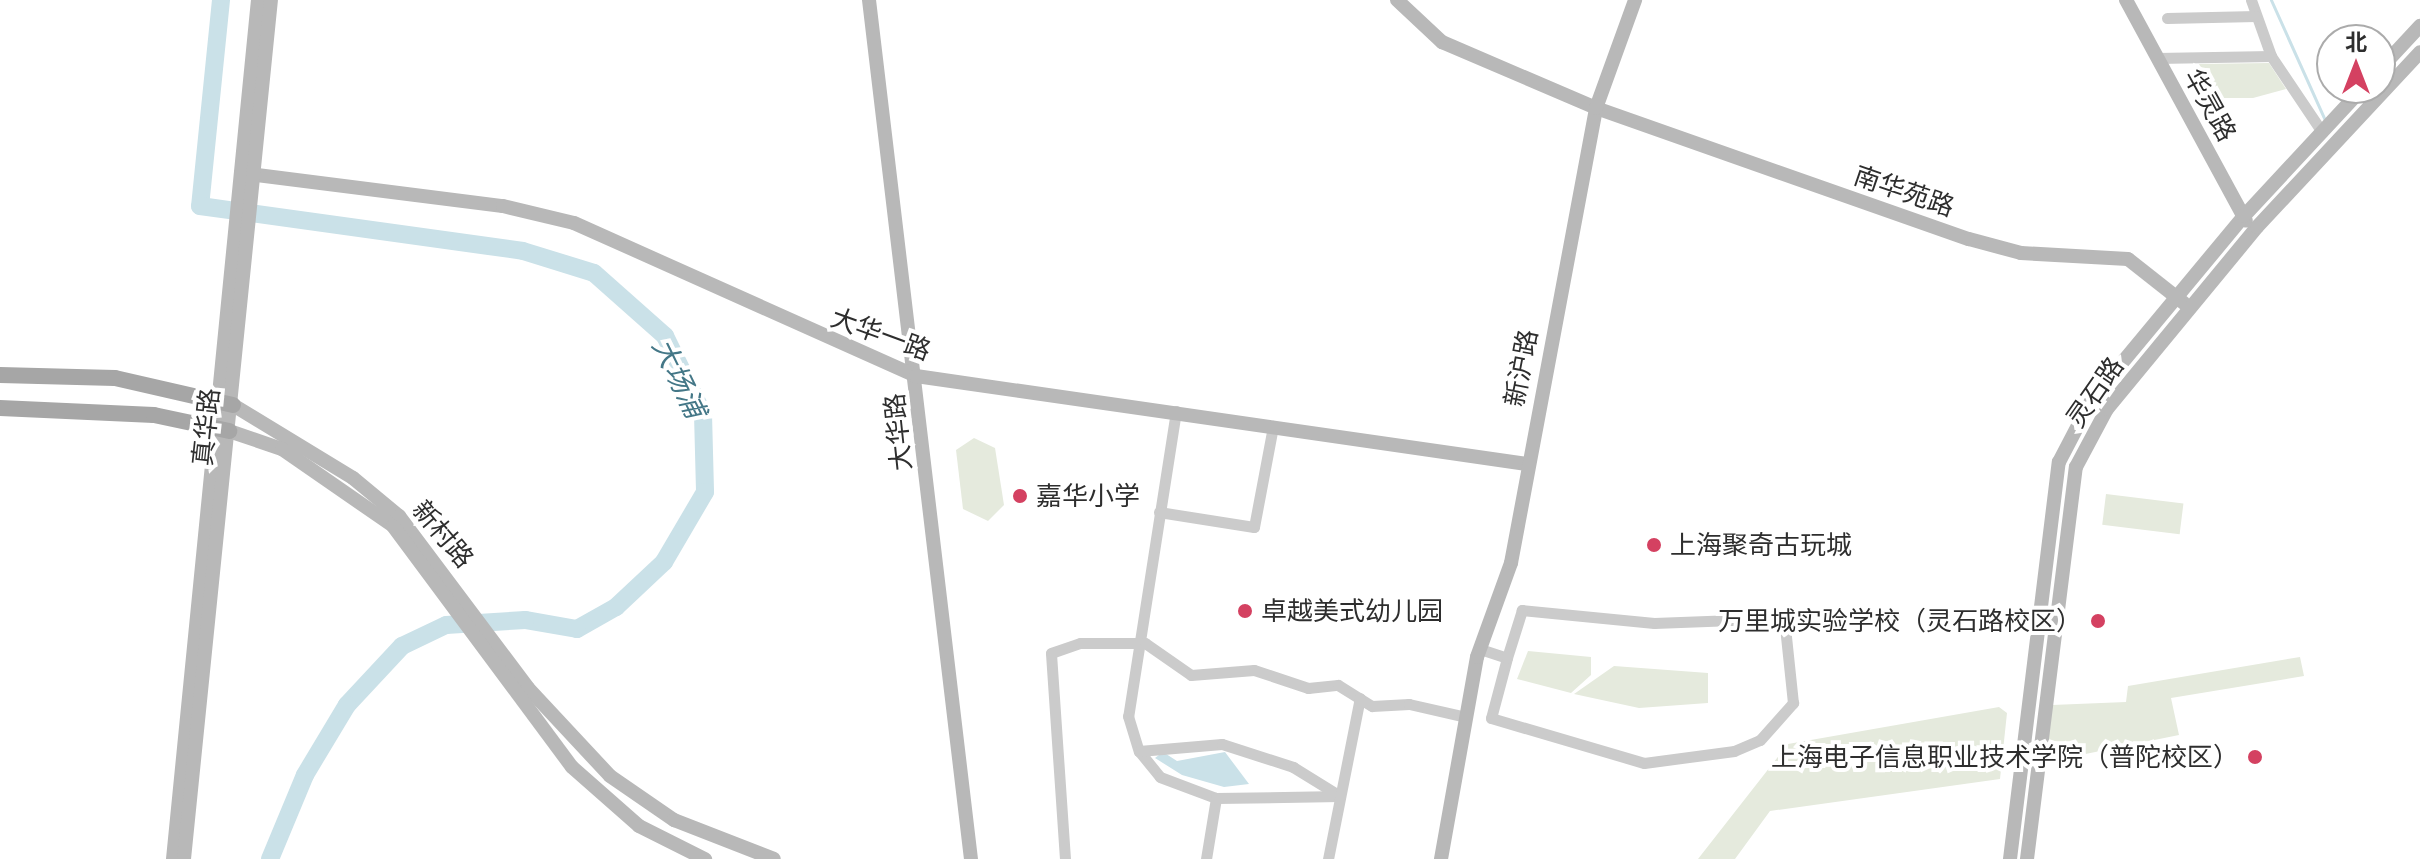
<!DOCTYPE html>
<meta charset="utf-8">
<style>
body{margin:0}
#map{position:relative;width:2420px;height:859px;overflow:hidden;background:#fff;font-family:"Archivo Narrow","Noto Sans SC",sans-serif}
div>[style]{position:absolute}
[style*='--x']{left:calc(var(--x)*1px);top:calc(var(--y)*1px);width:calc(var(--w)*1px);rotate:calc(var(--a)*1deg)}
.green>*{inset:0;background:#e5eadd;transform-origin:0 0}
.water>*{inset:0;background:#cae1e8}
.stream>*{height:3px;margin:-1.5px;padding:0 1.5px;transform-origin:1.5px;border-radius:1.5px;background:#cae1e8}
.river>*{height:18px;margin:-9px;padding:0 9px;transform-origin:9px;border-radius:9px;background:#cae1e8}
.street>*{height:11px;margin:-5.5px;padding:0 5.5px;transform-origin:5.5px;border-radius:5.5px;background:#cbcbcb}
.secondary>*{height:14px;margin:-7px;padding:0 7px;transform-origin:7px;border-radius:7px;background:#b8b8b8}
.primary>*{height:16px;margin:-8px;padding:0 8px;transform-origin:8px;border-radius:8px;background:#a6a6a6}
.dots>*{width:22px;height:22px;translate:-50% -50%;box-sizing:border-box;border:4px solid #fff;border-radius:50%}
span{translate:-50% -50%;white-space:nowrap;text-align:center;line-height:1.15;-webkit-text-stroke:8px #fff;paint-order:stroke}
.street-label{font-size:26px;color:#2e2e2e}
.poi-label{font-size:26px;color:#2e2e2e}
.left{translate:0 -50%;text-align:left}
.right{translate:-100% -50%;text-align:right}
.water-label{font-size:28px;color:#447787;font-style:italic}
.north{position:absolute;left:2316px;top:24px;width:80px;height:80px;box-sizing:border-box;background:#fff;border:2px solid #ababab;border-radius:50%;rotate:0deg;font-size:22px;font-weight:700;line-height:32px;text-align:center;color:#2e2e2e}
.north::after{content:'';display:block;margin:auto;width:28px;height:36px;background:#d44161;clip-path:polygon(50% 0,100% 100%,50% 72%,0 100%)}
</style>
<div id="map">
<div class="green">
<i style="clip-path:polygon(2269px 63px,2286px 89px,2253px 98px,2218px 98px,2199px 64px)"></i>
<i style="clip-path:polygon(974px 438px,995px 448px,1004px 505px,988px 521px,963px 509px,956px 450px)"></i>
<i style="left:2106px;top:494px;width:78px;height:31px;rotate:7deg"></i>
<i style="clip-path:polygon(1528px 651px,1591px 657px,1591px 675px,1571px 693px,1517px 679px)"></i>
<i style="clip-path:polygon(2300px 657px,2304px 676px,2171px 698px,2179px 735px,2046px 762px,2052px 705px,2126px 702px,2128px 686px)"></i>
<i style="clip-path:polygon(1614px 666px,1708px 673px,1708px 703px,1639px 708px,1574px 694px)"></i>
<i style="clip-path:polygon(1999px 707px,2007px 713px,2000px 779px,1770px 811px,1735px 859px,1698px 859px,1788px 744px)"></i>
</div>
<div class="water">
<i style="clip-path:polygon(1163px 752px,1177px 761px,1225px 752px,1249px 784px,1224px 787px,1182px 775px,1155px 758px)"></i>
</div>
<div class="stream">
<i style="--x:2271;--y:0;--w:132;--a:65.8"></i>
</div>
<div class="river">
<i style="--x:221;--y:0;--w:207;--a:95.8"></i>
<i style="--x:200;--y:206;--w:326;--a:7.9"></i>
<i style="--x:523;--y:251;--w:74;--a:17.2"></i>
<i style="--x:594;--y:273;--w:95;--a:41.6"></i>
<i style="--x:665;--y:336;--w:87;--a:64"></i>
<i style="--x:703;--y:414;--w:78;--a:88.5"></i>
<i style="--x:705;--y:492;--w:81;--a:120.4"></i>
<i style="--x:664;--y:562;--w:66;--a:136.8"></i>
<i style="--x:616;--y:607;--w:45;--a:150.6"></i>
<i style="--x:577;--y:629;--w:53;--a:-170.2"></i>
<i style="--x:525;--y:620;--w:79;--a:176.4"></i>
<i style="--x:446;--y:625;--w:49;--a:154.5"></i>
<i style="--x:402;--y:646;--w:81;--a:133"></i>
<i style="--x:347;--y:705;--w:82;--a:121"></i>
<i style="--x:305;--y:775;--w:91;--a:112.6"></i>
</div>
<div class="street">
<i style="--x:2251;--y:0;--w:59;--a:70.3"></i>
<i style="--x:2271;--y:56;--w:92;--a:56.1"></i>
<i style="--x:2167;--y:18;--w:89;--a:-1.3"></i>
<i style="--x:2157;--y:58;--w:114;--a:-1"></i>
<i style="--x:1176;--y:411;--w:309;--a:98.9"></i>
<i style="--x:1128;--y:716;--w:37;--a:73"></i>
<i style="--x:1139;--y:751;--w:33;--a:51"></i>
<i style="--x:1160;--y:777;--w:60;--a:20.6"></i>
<i style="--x:1216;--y:798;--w:124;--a:-0.9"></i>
<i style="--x:1159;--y:512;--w:96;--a:9"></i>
<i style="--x:1254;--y:527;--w:103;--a:-79.3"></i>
<i style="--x:1480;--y:649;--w:28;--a:18"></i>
<i style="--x:1507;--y:658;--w:62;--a:104.9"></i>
<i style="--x:1491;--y:718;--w:159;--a:16.4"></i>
<i style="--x:1644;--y:763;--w:91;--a:-7.6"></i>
<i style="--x:1734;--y:751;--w:28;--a:-23"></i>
<i style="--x:1760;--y:740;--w:50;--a:-48.3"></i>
<i style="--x:1793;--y:703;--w:85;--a:-96"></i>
<i style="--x:1784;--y:618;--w:130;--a:177.8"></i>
<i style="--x:1654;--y:623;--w:133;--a:-174.4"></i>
<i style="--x:1522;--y:610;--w:50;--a:107.4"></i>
<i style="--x:1139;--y:751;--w:83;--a:-4.8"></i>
<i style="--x:1222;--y:744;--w:75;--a:17.9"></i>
<i style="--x:1293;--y:767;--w:55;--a:31.7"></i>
<i style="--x:1065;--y:859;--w:206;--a:-93.9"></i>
<i style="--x:1051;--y:653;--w:31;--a:-19"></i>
<i style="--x:1080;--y:643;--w:65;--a:0"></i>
<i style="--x:1145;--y:643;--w:56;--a:34.8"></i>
<i style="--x:1191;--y:675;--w:63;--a:-4.5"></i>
<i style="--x:1254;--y:670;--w:57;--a:18.4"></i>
<i style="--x:1308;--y:688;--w:30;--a:-6"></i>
<i style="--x:1338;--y:685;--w:40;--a:32"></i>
<i style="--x:1372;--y:706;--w:37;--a:-3"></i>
<i style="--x:1409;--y:704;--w:58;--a:12.8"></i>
<i style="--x:1206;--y:859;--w:62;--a:-80.7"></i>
<i style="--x:1328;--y:859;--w:164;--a:-78.8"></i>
</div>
<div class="secondary">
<i style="--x:869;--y:0;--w:865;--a:83.23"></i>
<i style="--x:1397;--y:0;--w:62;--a:43"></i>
<i style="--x:1442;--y:42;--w:168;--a:23.2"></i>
<i style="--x:1596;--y:108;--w:395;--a:19.4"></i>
<i style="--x:1969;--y:239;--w:54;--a:15.1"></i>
<i style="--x:2021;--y:253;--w:107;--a:3.2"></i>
<i style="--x:2128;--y:259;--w:71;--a:38.2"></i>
<i style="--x:2126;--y:0;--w:251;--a:61.5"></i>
<i style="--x:2380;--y:69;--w:59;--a:-47.1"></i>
<i style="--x:241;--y:173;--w:264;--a:7.2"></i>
<i style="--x:503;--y:206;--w:73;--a:13.5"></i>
<i style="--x:574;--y:223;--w:375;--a:24.1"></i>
<i style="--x:916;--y:376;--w:617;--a:8.2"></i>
<i style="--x:233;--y:405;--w:140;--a:31.3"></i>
<i style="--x:353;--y:478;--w:60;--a:39.6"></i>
<i style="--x:399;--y:516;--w:215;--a:53.1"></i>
<i style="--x:528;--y:688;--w:120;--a:47"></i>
<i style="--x:610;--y:776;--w:78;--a:34.5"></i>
<i style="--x:674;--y:820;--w:107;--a:21.3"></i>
<i style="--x:229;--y:431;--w:56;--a:18.8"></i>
<i style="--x:282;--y:449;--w:135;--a:34.7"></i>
<i style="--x:393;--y:526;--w:300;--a:53.4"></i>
<i style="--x:572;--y:767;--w:89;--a:41.4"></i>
<i style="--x:639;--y:826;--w:74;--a:26.6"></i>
<i style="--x:173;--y:859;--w:863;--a:-84.35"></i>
<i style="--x:184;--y:859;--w:863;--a:-84.22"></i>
<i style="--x:1441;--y:859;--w:205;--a:-79.9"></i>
<i style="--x:1477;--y:657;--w:100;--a:-70.1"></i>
<i style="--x:1511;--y:563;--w:463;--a:-79.4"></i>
<i style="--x:1596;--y:108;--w:115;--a:-70.1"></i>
<i style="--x:2010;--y:859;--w:400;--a:-83"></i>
<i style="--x:2059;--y:462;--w:71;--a:-62.4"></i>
<i style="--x:2092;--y:399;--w:238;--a:-50.3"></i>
<i style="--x:2244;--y:216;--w:175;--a:-47.1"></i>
<i style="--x:2027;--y:859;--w:395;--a:-82.9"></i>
<i style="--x:2076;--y:467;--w:66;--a:-61.9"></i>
<i style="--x:2107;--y:409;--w:236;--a:-50.5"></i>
<i style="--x:2257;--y:227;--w:239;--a:-47"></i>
</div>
<div class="primary">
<i style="--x:0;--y:375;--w:115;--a:1.5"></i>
<i style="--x:115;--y:378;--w:121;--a:12.9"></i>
<i style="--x:0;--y:408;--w:154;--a:2.6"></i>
<i style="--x:154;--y:415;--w:77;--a:12"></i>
</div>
<div class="dots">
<i style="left:1020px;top:496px;background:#d44161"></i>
<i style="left:1654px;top:545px;background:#d44161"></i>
<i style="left:1245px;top:611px;background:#d44161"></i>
<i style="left:2098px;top:621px;background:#d44161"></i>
<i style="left:2255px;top:757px;background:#d44161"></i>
</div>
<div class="street-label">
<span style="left:2210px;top:105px;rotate:61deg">华灵路</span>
<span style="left:1904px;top:191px;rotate:19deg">南华苑路</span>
<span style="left:881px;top:334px;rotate:20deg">大华一路</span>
<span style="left:1521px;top:368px;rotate:-79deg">新沪路</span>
<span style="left:2095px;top:392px;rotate:-55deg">灵石路</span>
<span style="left:206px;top:427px;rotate:-84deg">真华路</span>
<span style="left:898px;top:432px;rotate:-96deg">大华路</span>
<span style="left:443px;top:534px;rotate:50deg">新村路</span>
</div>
<div class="poi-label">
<span class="left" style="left:1036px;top:496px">嘉华小学</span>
<span class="left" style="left:1670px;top:545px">上海聚奇古玩城</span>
<span class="left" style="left:1261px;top:611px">卓越美式幼儿园</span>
<span class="right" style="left:2082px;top:621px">万里城实验学校（灵石路校区）</span>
<span class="right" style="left:2239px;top:757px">上海电子信息职业技术学院（普陀校区）</span>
</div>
<div class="water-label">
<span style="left:679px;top:378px;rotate:64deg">大场浦</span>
</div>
<div class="north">北</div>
</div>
